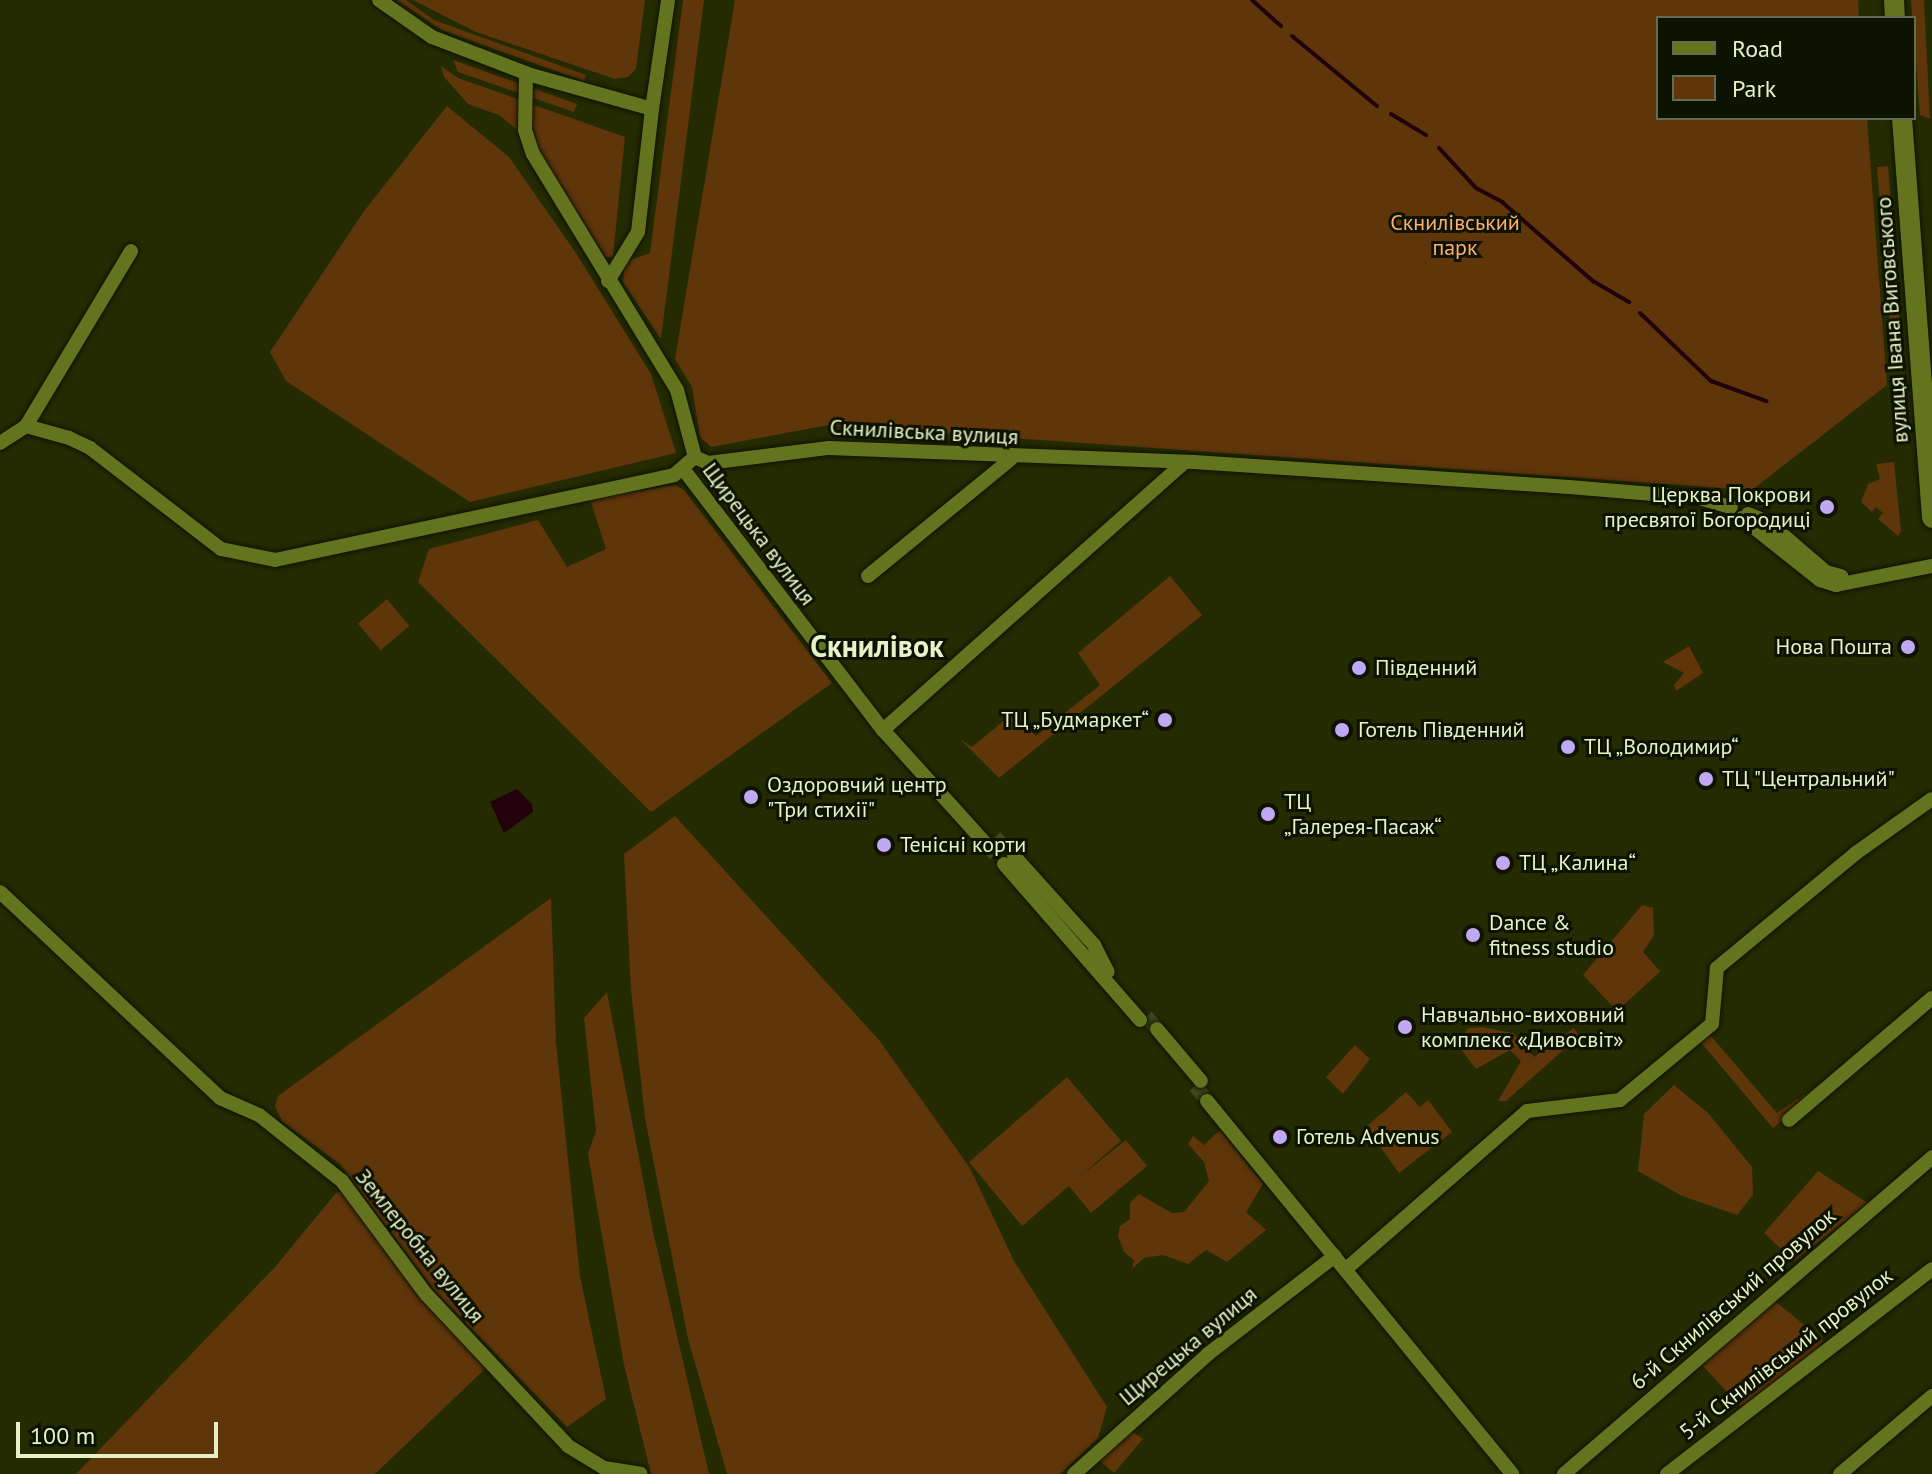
<!DOCTYPE html>
<meta charset="utf-8">
<style>
body{margin:0}
#map{position:relative;width:1932px;height:1474px;overflow:hidden;background:#242b00;font-family:"PT Sans",sans-serif}
div>[style]{position:absolute}
[style*='--x']{left:calc(var(--x)*1px);top:calc(var(--y)*1px);width:calc(var(--w)*1px);rotate:calc(var(--a)*1deg)}
.green>*{inset:0;background:#5f350a;transform-origin:0 0}
.water>*{inset:0;background:#22000c}
.stream>*{height:4px;margin:-2px;padding:0 2px;transform-origin:2px;border-radius:2px;background:#22000c}
.street-tunnel>*{height:14px;margin-top:-7px;transform-origin:0;background:repeating-linear-gradient(90deg,#41491e 0 14px,transparent 0 21px)}
.roads{filter:drop-shadow(0 0 2px #0e1200) drop-shadow(0 0 2px #0e1200)}
.street>*{height:14px;margin:-7px;padding:0 7px;transform-origin:7px;border-radius:7px;background:#64741e}
.secondary>*{height:20px;margin:-10px;padding:0 10px;transform-origin:10px;border-radius:10px;background:#64741e}
.dots>*{width:22px;height:22px;translate:-50% -50%;box-sizing:border-box;border:4px solid #0e1200;border-radius:50%}
span{translate:-50% -50%;white-space:nowrap;text-align:center;line-height:1.15;-webkit-text-stroke:6px #0e1200;paint-order:stroke}
.park-label{font-size:22px;color:#fdaf6f}
.street-label{font-size:22px;color:#e6f1c8}
.poi-label{font-size:22px;color:#e6f1c8}
.right{translate:-100% -50%;text-align:right}
.left{translate:0 -50%;text-align:left}
.district-label{font-size:30px;color:#e6f1c8;font-weight:700}
.legend{position:absolute;left:1656px;top:16px;width:260px;height:104px;box-sizing:border-box;background:#0e1200;border:2px solid #646b50;margin:0;padding:10px 14px;list-style:none;font-size:24px;color:#e6f1c8}
.legend li{display:flex;align-items:center;gap:16px;height:40px}
.legend b{width:40px;border:2px solid #646b50}
.scale{position:absolute;left:16px;top:1422px;width:202px;height:36px;box-sizing:border-box;border:4px solid #e6f1c8;border-top:0;padding-left:10px;font-size:24px;line-height:28px;white-space:nowrap;color:#e6f1c8;-webkit-text-stroke:6px #0e1200;paint-order:stroke}
</style>
<div id="map">
<div class="green">
<i style="clip-path:polygon(397px 0,406px 0,434px 20px,586px 75px,584px 81px,442px 30px)"></i>
<i style="clip-path:polygon(413px 0,645px 0,636px 69px,628px 77px,615px 79px,476px 32px)"></i>
<i style="clip-path:polygon(683px 0,704px 0,661px 339px,623px 282px,625px 262px,650px 253px)"></i>
<i style="clip-path:polygon(735px 0,1858px 0,1859px 18px,1658px 18px,1658px 118px,1867px 118px,1887px 385px,1752px 490px,829px 425px,711px 447px,700px 437px,692px 387px,675px 359px)"></i>
<i style="clip-path:polygon(1911px 0,1924px 0,1930px 119px,1920px 115px)"></i>
<i style="clip-path:polygon(453px 60px,577px 104px,574px 112px,458px 72px)"></i>
<i style="clip-path:polygon(441px 66px,458px 78px,625px 137px,613px 257px,606px 257px,532px 142px,499px 115px,468px 104px,444px 77px)"></i>
<i style="clip-path:polygon(447px 106px,509px 157px,576px 253px,651px 374px,676px 453px,470px 502px,286px 381px,270px 352px,364px 211px)"></i>
<i style="clip-path:polygon(1888px 166px,1901px 336px,1899px 362px,1893px 363px,1877px 167px)"></i>
<i style="clip-path:polygon(1894px 462px,1901px 531px,1898px 536px,1878px 519px,1883px 513px,1876px 507px,1872px 512px,1861px 502px,1868px 484px,1880px 479px,1876px 464px)"></i>
<i style="clip-path:polygon(675px 485px,684px 490px,832px 683px,651px 812px,418px 582px,429px 549px,538px 520px,567px 567px,606px 549px,590px 499px)"></i>
<i style="clip-path:polygon(1170px 576px,1202px 615px,999px 778px,960px 739px,972px 747px,1012px 714px,1036px 736px,1100px 685px,1078px 653px)"></i>
<i style="left:387px;top:599px;width:35px;height:38px;rotate:50deg"></i>
<i style="clip-path:polygon(1689px 646px,1703px 673px,1676px 691px,1674px 685px,1684px 673px,1663px 662px)"></i>
<i style="clip-path:polygon(675px 816px,879px 1040px,970px 1168px,1014px 1261px,1107px 1407px,1098px 1438px,1060px 1474px,727px 1474px,688px 1339px,645px 1118px,631px 990px,624px 854px)"></i>
<i style="clip-path:polygon(551px 898px,556px 1043px,580px 1276px,606px 1399px,567px 1427px,435px 1291px,340px 1164px,282px 1121px,275px 1106px,278px 1096px)"></i>
<i style="clip-path:polygon(1642px 905px,1653px 908px,1654px 935px,1643px 952px,1660px 971px,1664px 968px,1617px 1011px,1583px 975px)"></i>
<i style="clip-path:polygon(607px 992px,653px 1231px,709px 1474px,651px 1474px,624px 1365px,588px 1154px,596px 1131px,584px 1018px)"></i>
<i style="clip-path:polygon(1482px 1027px,1513px 1033px,1534px 1057px,1574px 1028px,1579px 1036px,1506px 1101px,1498px 1101px,1521px 1061px,1510px 1050px,1476px 1069px,1457px 1044px,1468px 1028px)"></i>
<i style="clip-path:polygon(1711px 1036px,1777px 1113px,1853px 1062px,1773px 1128px,1698px 1039px)"></i>
<i style="clip-path:polygon(1355px 1045px,1370px 1059px,1343px 1094px,1326px 1077px)"></i>
<i style="clip-path:polygon(1067px 1077px,1121px 1141px,1079px 1177px,1126px 1140px,1147px 1166px,1091px 1213px,1069px 1186px,1022px 1226px,969px 1162px)"></i>
<i style="clip-path:polygon(1674px 1085px,1708px 1113px,1752px 1167px,1753px 1195px,1737px 1215px,1682px 1196px,1638px 1171px,1644px 1114px)"></i>
<i style="clip-path:polygon(1406px 1092px,1420px 1107px,1428px 1100px,1452px 1132px,1399px 1173px,1366px 1127px)"></i>
<i style="clip-path:polygon(1220px 1130px,1263px 1184px,1246px 1212px,1266px 1230px,1227px 1262px,1206px 1250px,1188px 1264px,1163px 1255px,1144px 1258px,1132px 1269px,1134px 1260px,1124px 1252px,1118px 1236px,1120px 1226px,1130px 1219px,1130px 1203px,1139px 1194px,1172px 1213px,1184px 1212px,1209px 1181px,1204px 1162px,1188px 1144px,1193px 1136px,1204px 1145px)"></i>
<i style="clip-path:polygon(1818px 1171px,1868px 1203px,1794px 1261px,1764px 1233px)"></i>
<i style="clip-path:polygon(346px 1190px,487px 1367px,375px 1474px,76px 1474px,275px 1267px,336px 1193px)"></i>
<i style="clip-path:polygon(1775px 1301px,1823px 1340px,1812px 1362px,1760px 1400px,1740px 1406px,1703px 1366px,1735px 1332px)"></i>
<i style="clip-path:polygon(1129px 1429px,1143px 1439px,1114px 1473px,1099px 1460px)"></i>
</div>
<div class="water">
<i style="clip-path:polygon(517px 789px,532px 804px,533px 812px,504px 833px,490px 802px)"></i>
</div>
<div class="stream">
<i style="--x:1252;--y:0;--w:39;--a:42"></i>
<i style="--x:1292;--y:36;--w:110;--a:39.5"></i>
<i style="--x:1391;--y:114;--w:41;--a:31"></i>
<i style="--x:1439;--y:148;--w:54;--a:47.2"></i>
<i style="--x:1476;--y:188;--w:30;--a:28"></i>
<i style="--x:1502;--y:202;--w:121;--a:41"></i>
<i style="--x:1593;--y:281;--w:42;--a:30.3"></i>
<i style="--x:1640;--y:313;--w:98;--a:43.8"></i>
<i style="--x:1711;--y:381;--w:59;--a:20"></i>
</div>
<div class="street-tunnel">
<i style="--x:995;--y:837;--w:27;--a:45"></i>
<i style="--x:986;--y:844;--w:27;--a:48"></i>
<i style="--x:1146;--y:1016;--w:17;--a:50"></i>
<i style="--x:1195;--y:1086;--w:19;--a:51"></i>
</div>
<div class="roads">
<div class="street">
<i style="--x:379;--y:0;--w:65;--a:34.9"></i>
<i style="--x:432;--y:37;--w:106;--a:21"></i>
<i style="--x:531;--y:75;--w:126;--a:15.7"></i>
<i style="--x:652;--y:109;--w:110;--a:-81.6"></i>
<i style="--x:526;--y:73;--w:57;--a:91"></i>
<i style="--x:525;--y:130;--w:25;--a:72"></i>
<i style="--x:533;--y:154;--w:276;--a:58.6"></i>
<i style="--x:677;--y:390;--w:69;--a:75"></i>
<i style="--x:608;--y:281;--w:57;--a:-58.5"></i>
<i style="--x:638;--y:232;--w:124;--a:-83.5"></i>
<i style="--x:26;--y:426;--w:204;--a:-59"></i>
<i style="--x:0;--y:443;--w:31;--a:-33"></i>
<i style="--x:26;--y:426;--w:45;--a:15.6"></i>
<i style="--x:69;--y:438;--w:23;--a:25"></i>
<i style="--x:90;--y:448;--w:165;--a:37.6"></i>
<i style="--x:221;--y:549;--w:55;--a:11.5"></i>
<i style="--x:275;--y:560;--w:408;--a:-12"></i>
<i style="--x:674;--y:475;--w:28;--a:-41"></i>
<i style="--x:695;--y:457;--w:14;--a:25"></i>
<i style="--x:708;--y:463;--w:122;--a:-7.1"></i>
<i style="--x:829;--y:448;--w:365;--a:2.2"></i>
<i style="--x:1194;--y:462;--w:376;--a:3.8"></i>
<i style="--x:1569;--y:487;--w:130;--a:4.8"></i>
<i style="--x:1699;--y:498;--w:33;--a:16"></i>
<i style="--x:684;--y:470;--w:327;--a:52.6"></i>
<i style="--x:883;--y:730;--w:154;--a:47.9"></i>
<i style="--x:1748;--y:514;--w:22;--a:22"></i>
<i style="--x:1768;--y:522;--w:77;--a:40.8"></i>
<i style="--x:1826;--y:572;--w:16;--a:15"></i>
<i style="--x:1742;--y:518;--w:100;--a:38.5"></i>
<i style="--x:1820;--y:580;--w:17;--a:17"></i>
<i style="--x:1836;--y:585;--w:98;--a:-11.2"></i>
<i style="--x:868;--y:576;--w:185;--a:-39.3"></i>
<i style="--x:883;--y:730;--w:404;--a:-41.6"></i>
<i style="--x:1014;--y:856;--w:120;--a:48"></i>
<i style="--x:1094;--y:945;--w:30;--a:63"></i>
<i style="--x:1004;--y:864;--w:207;--a:48.9"></i>
<i style="--x:0;--y:892;--w:301;--a:43.1"></i>
<i style="--x:220;--y:1098;--w:43;--a:23.6"></i>
<i style="--x:259;--y:1115;--w:106;--a:38.5"></i>
<i style="--x:342;--y:1181;--w:141;--a:53.4"></i>
<i style="--x:426;--y:1294;--w:208;--a:46.9"></i>
<i style="--x:568;--y:1446;--w:42;--a:31.4"></i>
<i style="--x:604;--y:1468;--w:37;--a:9"></i>
<i style="--x:1157;--y:1029;--w:68;--a:49.8"></i>
<i style="--x:1207;--y:1101;--w:482;--a:50.7"></i>
<i style="--x:1789;--y:1120;--w:188;--a:-40.5"></i>
<i style="--x:1346;--y:1269;--w:240;--a:-41.1"></i>
<i style="--x:1527;--y:1111;--w:94;--a:-6.7"></i>
<i style="--x:1620;--y:1100;--w:119;--a:-39.6"></i>
<i style="--x:1712;--y:1024;--w:56;--a:-84.9"></i>
<i style="--x:1717;--y:968;--w:180;--a:-39.6"></i>
<i style="--x:1856;--y:853;--w:93;--a:-35.4"></i>
<i style="--x:1074;--y:1474;--w:180;--a:-41.8"></i>
<i style="--x:1208;--y:1354;--w:160;--a:-37.7"></i>
<i style="--x:1564;--y:1474;--w:486;--a:-40.7"></i>
<i style="--x:1667;--y:1474;--w:335;--a:-37.7"></i>
<i style="--x:1840;--y:1474;--w:121;--a:-40.3"></i>
</div>
<div class="secondary">
<i style="--x:1894;--y:0;--w:18;--a:87"></i>
<i style="--x:1902;--y:118;--w:401;--a:85.7"></i>
</div>
</div>
<div class="dots">
<i style="left:1827px;top:507px;background:#c1a8f3"></i>
<i style="left:1908px;top:647px;background:#c1a8f3"></i>
<i style="left:1359px;top:668px;background:#c1a8f3"></i>
<i style="left:1165px;top:720px;background:#c1a8f3"></i>
<i style="left:1342px;top:730px;background:#c1a8f3"></i>
<i style="left:1568px;top:747px;background:#c1a8f3"></i>
<i style="left:1706px;top:779px;background:#c1a8f3"></i>
<i style="left:751px;top:797px;background:#c1a8f3"></i>
<i style="left:1268px;top:814px;background:#c1a8f3"></i>
<i style="left:884px;top:845px;background:#c1a8f3"></i>
<i style="left:1503px;top:863px;background:#c1a8f3"></i>
<i style="left:1473px;top:935px;background:#c1a8f3"></i>
<i style="left:1405px;top:1027px;background:#c1a8f3"></i>
<i style="left:1280px;top:1137px;background:#c1a8f3"></i>
</div>
<div class="park-label">
<span style="left:1455px;top:235px">Скнилівський<br>парк</span>
</div>
<div class="street-label">
<span style="left:1892px;top:320px;rotate:-94deg">вулиця Івана Виговського</span>
<span style="left:924px;top:432px;rotate:3deg">Скнилівська вулиця</span>
<span style="left:759px;top:534px;rotate:53deg">Щирецька вулиця</span>
<span style="left:420px;top:1246px;rotate:51deg">Землеробна вулиця</span>
<span style="left:1733px;top:1299px;rotate:-41deg">6-й Скнилівський провулок</span>
<span style="left:1188px;top:1346px;rotate:-40deg">Щирецька вулиця</span>
<span style="left:1786px;top:1354px;rotate:-38deg">5-й Скнилівський провулок</span>
</div>
<div class="poi-label">
<span class="right" style="left:1811px;top:507px">Церква Покрови<br>пресвятої Богородиці</span>
<span class="right" style="left:1892px;top:647px">Нова Пошта</span>
<span class="left" style="left:1375px;top:668px">Південний</span>
<span class="right" style="left:1149px;top:720px">ТЦ „Будмаркет“</span>
<span class="left" style="left:1358px;top:730px">Готель Південний</span>
<span class="left" style="left:1584px;top:747px">ТЦ „Володимир“</span>
<span class="left" style="left:1722px;top:779px">ТЦ "Центральний"</span>
<span class="left" style="left:767px;top:797px">Оздоровчий центр<br>"Три стихії"</span>
<span class="left" style="left:1284px;top:814px">ТЦ<br>„Галерея-Пасаж“</span>
<span class="left" style="left:900px;top:845px">Тенісні корти</span>
<span class="left" style="left:1519px;top:863px">ТЦ „Калина“</span>
<span class="left" style="left:1489px;top:935px">Dance &amp;<br>fitness studio</span>
<span class="left" style="left:1421px;top:1027px">Навчально-виховний<br>комплекс «Дивосвіт»</span>
<span class="left" style="left:1296px;top:1137px">Готель Advenus</span>
</div>
<div class="district-label">
<span style="left:877px;top:646px">Скнилівок</span>
</div>
<ul class="legend">
<li><b style="height:10px;background:#64741e"></b>Road</li>
<li><b style="height:22px;background:#5f350a"></b>Park</li>
</ul>
<div class="scale">100 m</div>
</div>
